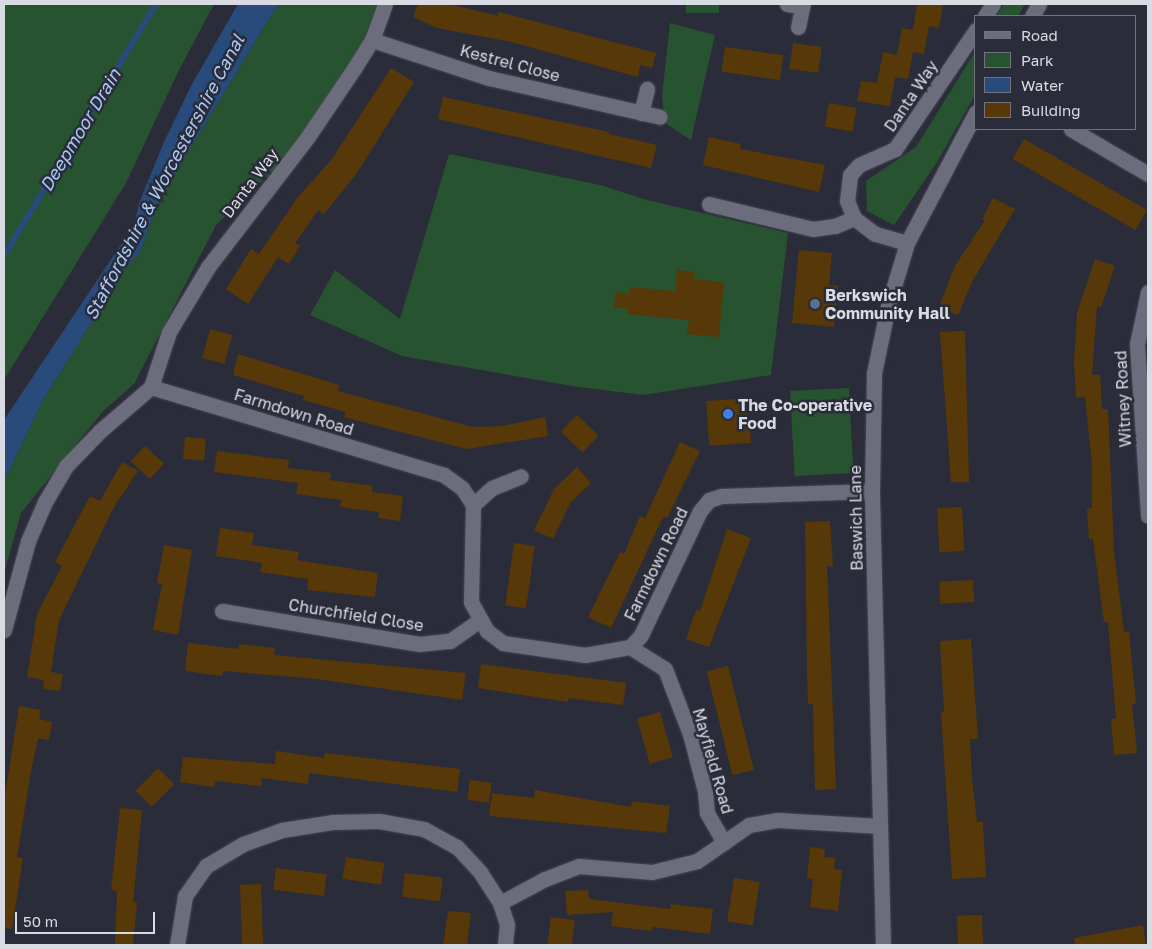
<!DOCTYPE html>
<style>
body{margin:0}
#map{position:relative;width:1152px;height:949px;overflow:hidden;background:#2b2c39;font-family:"Golos Text",sans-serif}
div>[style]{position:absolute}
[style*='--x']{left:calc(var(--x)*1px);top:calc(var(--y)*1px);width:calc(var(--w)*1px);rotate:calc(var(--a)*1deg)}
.green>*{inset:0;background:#285330;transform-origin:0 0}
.water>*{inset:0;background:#284b7c}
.stream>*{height:5.5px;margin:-2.75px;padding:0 2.75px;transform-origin:2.75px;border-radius:2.75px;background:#284b7c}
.building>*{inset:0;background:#573808;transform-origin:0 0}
.roads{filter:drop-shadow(0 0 1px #464853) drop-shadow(0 0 1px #464853)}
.minor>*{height:15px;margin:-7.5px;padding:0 7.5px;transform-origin:7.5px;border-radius:7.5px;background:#6b6d7d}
.dots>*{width:14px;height:14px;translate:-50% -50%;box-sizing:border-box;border:2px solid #2b2c39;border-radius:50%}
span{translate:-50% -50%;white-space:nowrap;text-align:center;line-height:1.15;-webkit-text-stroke:5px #2b2c39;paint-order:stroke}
.street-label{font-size:16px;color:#d9dbe3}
.poi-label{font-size:16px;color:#d9dbe3;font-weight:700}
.left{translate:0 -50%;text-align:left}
.water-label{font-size:18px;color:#a8c8f6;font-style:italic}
.frame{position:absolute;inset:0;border:5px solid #d9dbe3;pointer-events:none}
.legend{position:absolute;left:974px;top:15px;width:162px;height:115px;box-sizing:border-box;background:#2b2c39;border:1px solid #71727d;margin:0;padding:6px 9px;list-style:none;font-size:15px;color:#d9dbe3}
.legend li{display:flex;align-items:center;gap:10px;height:25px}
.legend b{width:25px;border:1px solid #71727d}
.scale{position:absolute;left:15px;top:912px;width:140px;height:22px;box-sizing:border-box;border:2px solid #d9dbe3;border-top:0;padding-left:6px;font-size:15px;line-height:18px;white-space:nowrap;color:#d9dbe3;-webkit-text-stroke:4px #2b2c39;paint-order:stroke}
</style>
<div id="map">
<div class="green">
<i style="clip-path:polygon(4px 4px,214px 4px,179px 70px,126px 183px,4px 380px)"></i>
<i style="clip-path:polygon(278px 4px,383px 4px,372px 40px,307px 138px,216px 225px,134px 384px,104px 410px,21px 513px,4px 573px,4px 481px,43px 400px,125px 269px,140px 252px,159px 200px)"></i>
<i style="left:686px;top:4px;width:33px;height:9px"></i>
<i style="clip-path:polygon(1004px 4px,1025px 4px,1018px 16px,997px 16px)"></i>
<i style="clip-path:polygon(670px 23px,715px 35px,691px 140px,665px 123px,662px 96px)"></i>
<i style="clip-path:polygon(976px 50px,976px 93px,936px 164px,894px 225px,867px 211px,866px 181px,916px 147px)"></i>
<i style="clip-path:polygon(449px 154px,600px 185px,647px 200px,788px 233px,771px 375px,643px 395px,572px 386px,402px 356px,310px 315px,335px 270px,400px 319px)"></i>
<i style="left:849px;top:388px;width:85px;height:59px;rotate:87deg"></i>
</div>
<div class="water">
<i style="clip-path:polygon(238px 4px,278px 4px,159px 200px,140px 252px,125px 269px,43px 400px,4px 481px,4px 420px,124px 240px,132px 234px,139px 203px,164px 142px,192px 84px)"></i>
</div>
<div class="stream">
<i style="--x:4;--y:256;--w:294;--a:-58.9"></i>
</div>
<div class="building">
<i style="clip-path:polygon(418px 4px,449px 4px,498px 16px,498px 12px,656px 53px,652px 68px,640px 65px,638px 77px,511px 42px,437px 28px,413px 17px)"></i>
<i style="clip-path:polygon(917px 4px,943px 4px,939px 28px,929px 26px,924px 54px,913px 52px,908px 79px,895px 77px,890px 106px,857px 101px,861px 81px,877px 83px,883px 52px,897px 55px,902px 28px,913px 30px)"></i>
<i style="left:793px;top:43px;width:29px;height:26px;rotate:8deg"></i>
<i style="left:725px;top:47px;width:59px;height:25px;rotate:8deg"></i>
<i style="clip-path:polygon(391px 68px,414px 82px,357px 173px,324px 214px,318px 210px,295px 243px,300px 246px,289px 264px,278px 257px,248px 304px,226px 289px,251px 249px,259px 254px,298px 197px,332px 159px)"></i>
<i style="clip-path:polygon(443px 97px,609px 132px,609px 134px,657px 145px,651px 168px,438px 119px)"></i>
<i style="left:829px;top:103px;width:28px;height:24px;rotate:10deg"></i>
<i style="clip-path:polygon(709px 137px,741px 144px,740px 149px,825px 165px,819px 192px,703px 165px)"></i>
<i style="left:1024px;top:139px;width:142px;height:23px;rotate:30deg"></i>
<i style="clip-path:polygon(993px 198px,1015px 209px,972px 282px,958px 315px,939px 307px,955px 266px,985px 220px,982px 219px)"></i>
<i style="clip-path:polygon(799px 250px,832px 253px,829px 285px,838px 286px,834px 327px,792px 323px)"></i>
<i style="clip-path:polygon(1095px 259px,1115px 266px,1101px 307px,1097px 306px,1092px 375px,1100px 375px,1102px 409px,1108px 409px,1114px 551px,1124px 632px,1129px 631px,1136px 704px,1132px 704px,1137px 753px,1114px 755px,1111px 719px,1116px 719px,1108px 622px,1104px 622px,1093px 539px,1089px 539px,1087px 509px,1092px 508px,1092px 465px,1085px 397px,1076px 398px,1074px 362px,1077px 313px)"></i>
<i style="clip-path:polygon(677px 270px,695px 272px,694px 279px,724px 282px,719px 337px,687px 334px,689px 320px,627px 314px,628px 309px,614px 307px,615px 292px,629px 294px,630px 287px,675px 291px)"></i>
<i style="left:210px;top:329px;width:23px;height:30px;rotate:15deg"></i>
<i style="clip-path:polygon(965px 331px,969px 482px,951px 482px,940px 332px)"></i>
<i style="clip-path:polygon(238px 354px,339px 385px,338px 391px,473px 427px,502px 426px,545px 417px,548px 436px,467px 449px,385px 428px,344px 417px,346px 412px,303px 400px,304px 396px,233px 375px)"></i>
<i style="left:748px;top:398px;width:45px;height:42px;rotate:86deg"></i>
<i style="left:577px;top:415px;width:30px;height:23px;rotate:44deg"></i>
<i style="left:185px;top:437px;width:21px;height:22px;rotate:5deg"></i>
<i style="clip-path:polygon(680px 442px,700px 451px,667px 518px,663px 517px,611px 628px,588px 617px,620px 552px,624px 554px,640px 516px,645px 518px)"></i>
<i style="left:145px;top:446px;width:26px;height:21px;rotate:43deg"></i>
<i style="clip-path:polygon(217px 451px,289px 460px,288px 468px,331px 473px,330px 480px,373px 486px,372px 492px,403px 496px,400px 521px,378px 518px,379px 512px,340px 507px,341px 500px,296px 494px,298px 483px,214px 472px)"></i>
<i style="clip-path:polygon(122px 462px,138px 471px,114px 507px,59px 620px,51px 672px,63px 674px,60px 691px,43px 689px,44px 680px,27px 677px,37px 614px,62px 566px,55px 562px,90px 496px,100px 501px)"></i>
<i style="clip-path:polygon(577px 467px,591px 483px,570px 503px,553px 539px,534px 530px,554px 489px)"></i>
<i style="left:962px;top:507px;width:44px;height:25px;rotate:87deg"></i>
<i style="clip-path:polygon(830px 521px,833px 566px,827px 566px,836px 789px,815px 790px,813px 704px,808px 704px,807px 672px,805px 522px)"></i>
<i style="clip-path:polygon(220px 528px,254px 533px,252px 545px,299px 552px,297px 560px,378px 573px,375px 597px,307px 590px,308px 579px,260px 572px,262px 563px,216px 556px)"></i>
<i style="clip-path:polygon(727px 529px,751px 538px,709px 647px,686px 639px,696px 610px,700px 611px)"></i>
<i style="left:514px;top:543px;width:21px;height:63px;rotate:8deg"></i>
<i style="clip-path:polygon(164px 545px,192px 550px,178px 635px,153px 630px,162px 584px,157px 583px)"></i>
<i style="left:973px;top:580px;width:22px;height:34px;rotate:87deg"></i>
<i style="clip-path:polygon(971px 639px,978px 739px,970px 739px,972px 780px,977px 822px,983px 822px,986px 877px,952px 879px,941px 712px,944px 712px,940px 641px)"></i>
<i style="clip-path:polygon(188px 643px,238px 649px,239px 644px,275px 648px,274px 655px,466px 673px,462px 700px,317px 679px,223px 671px,222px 676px,185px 671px)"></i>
<i style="clip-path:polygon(481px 664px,626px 683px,623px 705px,568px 698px,568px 702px,478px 688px)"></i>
<i style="left:728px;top:666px;width:107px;height:22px;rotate:76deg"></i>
<i style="clip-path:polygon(19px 706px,41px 710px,39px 719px,52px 722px,49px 740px,38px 738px,31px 771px,17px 857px,23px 858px,12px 929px,4px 928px,4px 802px)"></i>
<i style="left:660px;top:712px;width:47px;height:24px;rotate:74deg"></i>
<i style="clip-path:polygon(276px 751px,324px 758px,325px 753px,460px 769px,457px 792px,309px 773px,308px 784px,262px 778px,261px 786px,215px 781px,214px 787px,180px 782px,183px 757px,275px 764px)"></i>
<i style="left:158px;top:768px;width:23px;height:32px;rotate:45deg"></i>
<i style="left:470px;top:780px;width:22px;height:20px;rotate:8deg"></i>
<i style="clip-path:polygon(535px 790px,631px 807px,632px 801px,670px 806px,666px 833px,489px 816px,492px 793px,534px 798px)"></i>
<i style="clip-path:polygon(120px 808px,142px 810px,133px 902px,137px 902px,133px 945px,115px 945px,117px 891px,111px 890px)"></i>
<i style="clip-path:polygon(810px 847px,825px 849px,824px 857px,835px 858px,834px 869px,842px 870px,838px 911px,810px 907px,813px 879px,807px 878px)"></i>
<i style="left:346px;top:857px;width:39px;height:22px;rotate:9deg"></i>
<i style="left:276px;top:868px;width:51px;height:22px;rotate:7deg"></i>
<i style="left:405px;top:873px;width:38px;height:24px;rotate:7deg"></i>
<i style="left:734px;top:878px;width:26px;height:44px;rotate:9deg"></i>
<i style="left:261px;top:884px;width:61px;height:21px;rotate:88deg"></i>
<i style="clip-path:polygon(588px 890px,589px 899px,670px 909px,671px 904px,713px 909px,710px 934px,653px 927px,652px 931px,611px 926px,613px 912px,567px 915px,565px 891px)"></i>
<i style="clip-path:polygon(448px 911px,471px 913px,467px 945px,443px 945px)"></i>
<i style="left:982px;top:915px;width:30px;height:25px;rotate:88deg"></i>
<i style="left:551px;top:917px;width:24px;height:28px;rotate:7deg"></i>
<i style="clip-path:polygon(1143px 925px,1146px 945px,1075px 945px,1074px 938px)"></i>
</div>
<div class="roads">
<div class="minor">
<i style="--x:787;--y:4;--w:15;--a:8"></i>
<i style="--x:985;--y:16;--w:14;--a:-56"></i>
<i style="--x:1032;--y:16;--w:14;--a:-60"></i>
<i style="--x:798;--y:27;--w:24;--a:-78"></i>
<i style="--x:372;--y:40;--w:123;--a:18"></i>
<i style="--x:489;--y:78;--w:175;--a:12.8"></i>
<i style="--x:641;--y:113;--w:25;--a:-76"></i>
<i style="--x:1071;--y:129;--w:89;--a:30.3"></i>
<i style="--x:709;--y:204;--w:107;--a:13.5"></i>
<i style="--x:813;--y:229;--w:22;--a:-8"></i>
<i style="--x:835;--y:226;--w:21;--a:-23"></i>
<i style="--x:907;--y:243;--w:33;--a:-164"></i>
<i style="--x:875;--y:234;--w:26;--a:-143"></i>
<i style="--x:854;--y:218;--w:18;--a:-112"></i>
<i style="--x:847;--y:201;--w:26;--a:-83"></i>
<i style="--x:850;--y:175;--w:13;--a:-48"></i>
<i style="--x:859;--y:165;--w:39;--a:-24"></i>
<i style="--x:895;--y:149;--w:144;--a:-55.8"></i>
<i style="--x:1148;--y:292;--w:53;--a:101.9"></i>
<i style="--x:1137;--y:344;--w:172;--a:86.3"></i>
<i style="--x:151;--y:387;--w:306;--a:16.7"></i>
<i style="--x:444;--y:475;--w:22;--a:36"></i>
<i style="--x:462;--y:488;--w:20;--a:57"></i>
<i style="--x:473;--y:505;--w:97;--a:91.2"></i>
<i style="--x:471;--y:602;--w:33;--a:61"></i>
<i style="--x:487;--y:631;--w:20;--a:37"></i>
<i style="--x:503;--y:643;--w:83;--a:8.3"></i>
<i style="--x:585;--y:655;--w:46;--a:-10.1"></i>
<i style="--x:630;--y:647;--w:16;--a:-47"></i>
<i style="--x:641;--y:635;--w:137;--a:-64.6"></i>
<i style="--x:700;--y:511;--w:14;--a:-51"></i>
<i style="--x:709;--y:500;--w:13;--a:-18"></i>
<i style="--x:721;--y:496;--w:151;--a:-1.9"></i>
<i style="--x:151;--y:387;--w:58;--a:-71.9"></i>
<i style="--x:169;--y:332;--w:76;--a:-59"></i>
<i style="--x:208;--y:267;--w:163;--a:-52.5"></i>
<i style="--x:307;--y:138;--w:86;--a:-55.9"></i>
<i style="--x:355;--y:67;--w:32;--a:-58"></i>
<i style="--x:372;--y:40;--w:38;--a:-70"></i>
<i style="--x:473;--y:505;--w:25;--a:-42"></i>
<i style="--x:492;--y:488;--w:31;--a:-22"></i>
<i style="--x:222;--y:611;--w:200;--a:9.5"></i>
<i style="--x:419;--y:644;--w:31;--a:-6"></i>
<i style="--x:450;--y:641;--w:35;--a:-35"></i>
<i style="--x:4;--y:630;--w:92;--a:-74.9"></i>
<i style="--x:28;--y:541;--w:43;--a:-66.4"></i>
<i style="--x:45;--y:502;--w:42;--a:-59.7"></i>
<i style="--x:66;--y:466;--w:49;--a:-45.8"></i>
<i style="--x:100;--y:431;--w:67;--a:-40.8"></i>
<i style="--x:630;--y:647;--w:41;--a:32.2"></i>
<i style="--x:665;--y:669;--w:70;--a:69"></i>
<i style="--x:690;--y:734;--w:59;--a:75.3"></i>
<i style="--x:705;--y:791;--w:22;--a:85"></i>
<i style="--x:707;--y:813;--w:34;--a:60"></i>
<i style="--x:500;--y:903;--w:51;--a:-28.1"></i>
<i style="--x:545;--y:879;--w:36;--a:-21"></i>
<i style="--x:579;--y:866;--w:73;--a:4.7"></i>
<i style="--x:652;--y:872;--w:46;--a:-13.7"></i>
<i style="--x:697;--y:861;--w:63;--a:-34.7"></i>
<i style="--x:749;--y:825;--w:29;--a:-10"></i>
<i style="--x:778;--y:820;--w:102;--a:3.4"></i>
<i style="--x:177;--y:945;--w:50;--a:-80.7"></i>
<i style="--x:185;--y:896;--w:37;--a:-55"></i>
<i style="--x:206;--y:866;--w:43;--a:-30.7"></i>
<i style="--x:243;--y:844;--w:41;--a:-19.7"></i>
<i style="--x:282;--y:830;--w:52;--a:-8.9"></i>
<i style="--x:333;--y:822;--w:46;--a:-1.2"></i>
<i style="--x:379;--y:821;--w:46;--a:10.1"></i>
<i style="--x:424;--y:829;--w:38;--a:29"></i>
<i style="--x:457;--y:847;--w:34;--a:47"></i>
<i style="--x:480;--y:872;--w:37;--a:57"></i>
<i style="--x:500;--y:903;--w:23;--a:72"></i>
<i style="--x:507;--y:925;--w:20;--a:96"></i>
<i style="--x:883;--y:945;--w:454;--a:-91.4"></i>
<i style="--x:872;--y:491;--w:118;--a:-89"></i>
<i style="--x:874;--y:373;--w:68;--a:-78.2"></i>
<i style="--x:888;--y:306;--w:66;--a:-73.2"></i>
<i style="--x:907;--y:243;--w:148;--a:-62.2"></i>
</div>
</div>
<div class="dots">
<i style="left:815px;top:304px;background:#5c6f8a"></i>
<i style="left:728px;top:414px;background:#3f7fe0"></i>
</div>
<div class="street-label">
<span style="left:510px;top:63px;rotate:15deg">Kestrel Close</span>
<span style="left:911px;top:96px;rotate:-56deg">Danta Way</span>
<span style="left:250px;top:183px;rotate:-53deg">Danta Way</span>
<span style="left:1123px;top:399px;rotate:-93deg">Witney Road</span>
<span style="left:294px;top:412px;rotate:17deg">Farmdown Road</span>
<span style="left:856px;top:518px;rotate:-91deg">Baswich Lane</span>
<span style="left:656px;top:564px;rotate:-64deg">Farmdown Road</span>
<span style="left:356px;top:615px;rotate:9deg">Churchfield Close</span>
<span style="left:713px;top:761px;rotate:74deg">Mayfield Road</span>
</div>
<div class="poi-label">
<span class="left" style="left:825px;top:304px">Berkswich<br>Community Hall</span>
<span class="left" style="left:738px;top:414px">The Co-operative<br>Food</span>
</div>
<div class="water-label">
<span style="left:80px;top:130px;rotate:-59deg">Deepmoor Drain</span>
<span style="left:164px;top:177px;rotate:-62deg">Staffordshire &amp; Worcestershire Canal</span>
</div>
<div class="frame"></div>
<ul class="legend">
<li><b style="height:6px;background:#6b6d7d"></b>Road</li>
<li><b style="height:14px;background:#285330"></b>Park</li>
<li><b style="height:14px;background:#284b7c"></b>Water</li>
<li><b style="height:14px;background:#573808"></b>Building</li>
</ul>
<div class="scale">50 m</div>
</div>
